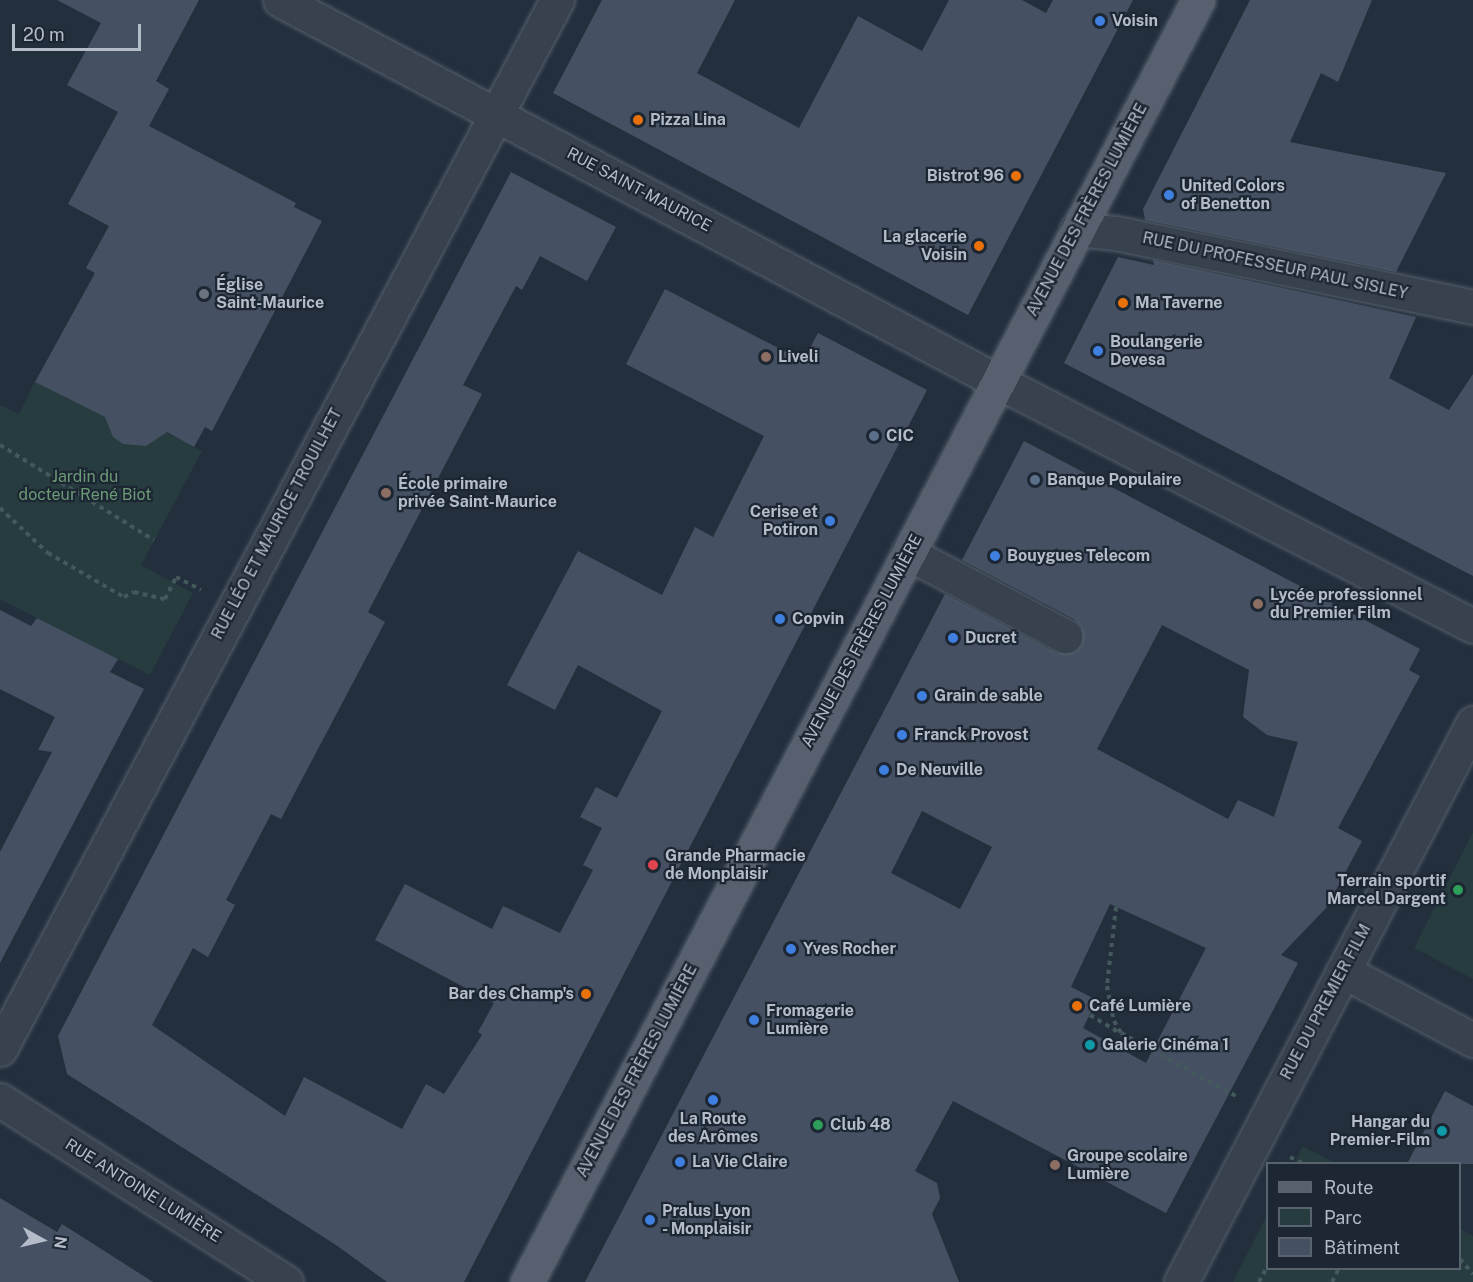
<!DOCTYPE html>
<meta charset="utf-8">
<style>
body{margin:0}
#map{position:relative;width:1473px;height:1282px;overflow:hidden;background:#242f3e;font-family:"Public Sans",sans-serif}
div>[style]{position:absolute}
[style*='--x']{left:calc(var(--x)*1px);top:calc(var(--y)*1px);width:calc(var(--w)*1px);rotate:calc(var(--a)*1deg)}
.green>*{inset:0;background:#263c3f}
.building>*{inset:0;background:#455162}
.path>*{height:4px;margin-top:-2px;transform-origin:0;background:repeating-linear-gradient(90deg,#44595c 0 4.5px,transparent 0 9px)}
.roads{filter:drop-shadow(0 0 2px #565f6c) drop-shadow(0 0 2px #565f6c)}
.minor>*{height:33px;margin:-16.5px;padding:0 16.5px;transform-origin:16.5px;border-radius:16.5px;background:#38414e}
.major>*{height:33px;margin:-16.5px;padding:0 16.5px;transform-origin:16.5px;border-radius:16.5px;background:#56606e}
.dots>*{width:16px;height:16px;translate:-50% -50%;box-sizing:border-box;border:3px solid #1d2633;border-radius:50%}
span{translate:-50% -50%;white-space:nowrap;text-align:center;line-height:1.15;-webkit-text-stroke:4.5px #1d2633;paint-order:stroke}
.poi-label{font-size:16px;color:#b4bcc9;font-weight:700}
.left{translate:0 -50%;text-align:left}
.right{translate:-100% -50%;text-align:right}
.street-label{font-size:16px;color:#b4bcc9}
.park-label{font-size:16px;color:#6b9a76}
.legend{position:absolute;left:1266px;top:1162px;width:195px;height:108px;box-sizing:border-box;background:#1d2633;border:2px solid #59626f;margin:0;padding:8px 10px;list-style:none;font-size:18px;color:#b4bcc9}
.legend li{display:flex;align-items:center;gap:12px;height:30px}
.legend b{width:30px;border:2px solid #59626f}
.north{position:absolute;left:12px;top:1210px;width:60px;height:60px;-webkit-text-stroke:4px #1d2633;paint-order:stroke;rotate:98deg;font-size:16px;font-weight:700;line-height:24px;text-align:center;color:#b4bcc9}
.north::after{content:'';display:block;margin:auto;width:21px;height:27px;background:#b4bcc9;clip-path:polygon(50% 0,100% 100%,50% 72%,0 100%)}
.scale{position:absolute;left:12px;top:24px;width:129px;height:27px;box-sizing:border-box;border:3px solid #b4bcc9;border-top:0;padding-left:8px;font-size:18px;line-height:21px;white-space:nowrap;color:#b4bcc9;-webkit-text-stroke:4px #1d2633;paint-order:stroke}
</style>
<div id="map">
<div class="green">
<i style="clip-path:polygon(35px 381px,73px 402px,82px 388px,202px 451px,141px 565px,193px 593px,150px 675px,0 599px,0 405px,19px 414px)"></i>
<i style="clip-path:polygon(1473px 832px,1473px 979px,1414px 948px)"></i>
<i style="clip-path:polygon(1303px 1146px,1335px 1163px,1294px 1163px)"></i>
<i style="clip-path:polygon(1267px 1215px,1268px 1268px,1460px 1268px,1460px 1229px,1473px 1236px,1473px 1282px,1233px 1282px)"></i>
</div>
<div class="building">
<i style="clip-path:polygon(57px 0,199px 0,156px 81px,169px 89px,149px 126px,296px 203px,294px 207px,322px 221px,212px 431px,205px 427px,194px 447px,167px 432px,146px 446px,123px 444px,113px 437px,105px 417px,35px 382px,95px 273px,86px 268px,109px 226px,68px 204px,118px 112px,67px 85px,101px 23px)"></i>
<i style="clip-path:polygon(602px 0,735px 0,697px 73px,799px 128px,858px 16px,922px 51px,949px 0,1022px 0,1046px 13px,1053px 0,1133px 0,968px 315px,553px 93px)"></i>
<i style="clip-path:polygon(1250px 0,1372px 0,1338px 82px,1321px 73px,1290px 142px,1446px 173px,1396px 272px,1145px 220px,1143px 209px)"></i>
<i style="clip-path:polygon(511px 172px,616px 227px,587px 281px,540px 256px,522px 290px,516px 286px,463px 385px,482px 394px,368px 612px,385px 622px,281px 819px,271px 814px,226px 900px,235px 905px,208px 957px,193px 948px,152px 1025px,285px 1116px,304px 1077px,402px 1129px,426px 1084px,444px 1094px,482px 1035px,478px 1032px,494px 1003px,375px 940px,405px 884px,492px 929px,503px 906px,560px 933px,593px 870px,583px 865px,602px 828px,580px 817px,596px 787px,617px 798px,662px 711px,578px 665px,555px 710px,507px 685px,578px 551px,662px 595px,695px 527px,713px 537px,764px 436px,626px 364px,665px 289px,803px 361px,818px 333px,927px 390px,464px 1282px,387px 1282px,336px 1245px,67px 1074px,58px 1036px)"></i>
<i style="clip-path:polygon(1118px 257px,1154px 265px,1153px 260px,1416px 317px,1389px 378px,1449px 410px,1473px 374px,1473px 576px,1064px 363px)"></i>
<i style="clip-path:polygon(evenodd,1024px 441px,1420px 649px,1409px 670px,1420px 676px,1338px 828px,1362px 841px,1327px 907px,1281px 955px,1298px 963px,1166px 1213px,953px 1101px,915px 1171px,937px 1183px,940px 1198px,932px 1214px,959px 1282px,585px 1282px,945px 594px,1057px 653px,1074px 652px,1082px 644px,1081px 627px,1074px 619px,962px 560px,1024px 441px,1162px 625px,1249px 670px,1243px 717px,1267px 735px,1298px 742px,1274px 817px,1238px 800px,1228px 819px,1097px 749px,1162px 625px,1024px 441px,922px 811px,992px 847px,960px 909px,891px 873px,922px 811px,1024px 441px,1110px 904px,1206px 948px,1146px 1063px,1083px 1028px,1097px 1000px,1071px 987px,1110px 904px)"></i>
<i style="clip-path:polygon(0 610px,31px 626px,37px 618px,118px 659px,110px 672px,144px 689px,0 963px,0 852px,52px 752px,38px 750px,55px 717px,0 689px)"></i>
<i style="clip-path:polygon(1445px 1091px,1473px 1106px,1473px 1164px,1407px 1164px)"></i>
<i style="clip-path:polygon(0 1198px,57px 1232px,62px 1224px,153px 1282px,0 1282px)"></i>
</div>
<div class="path">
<i style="--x:0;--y:445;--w:181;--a:31.7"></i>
<i style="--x:0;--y:508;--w:66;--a:43.2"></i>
<i style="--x:48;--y:553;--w:88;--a:30.1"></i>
<i style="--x:124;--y:597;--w:11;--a:-27"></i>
<i style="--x:134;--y:592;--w:32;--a:13"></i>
<i style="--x:165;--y:599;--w:25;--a:-63"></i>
<i style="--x:176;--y:577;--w:28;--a:27"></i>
<i style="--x:1116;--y:907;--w:80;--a:96.5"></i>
<i style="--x:1107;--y:986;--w:36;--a:79"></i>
<i style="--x:1114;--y:1021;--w:14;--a:60"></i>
<i style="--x:1121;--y:1033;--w:131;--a:28.7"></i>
<i style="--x:1090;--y:1015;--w:35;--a:31"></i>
<i style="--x:1290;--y:1157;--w:16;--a:27"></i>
<i style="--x:1460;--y:1259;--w:20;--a:49"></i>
<i style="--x:1259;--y:1282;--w:19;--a:-62"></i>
<i style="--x:1332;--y:1282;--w:16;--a:-63"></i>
</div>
<div class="roads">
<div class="minor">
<i style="--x:280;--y:0;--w:812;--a:27.99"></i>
<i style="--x:997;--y:381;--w:535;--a:27.24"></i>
<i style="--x:1077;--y:229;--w:39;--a:6"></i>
<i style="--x:1116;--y:233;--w:365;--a:11.7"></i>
<i style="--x:908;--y:553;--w:178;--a:27.9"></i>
<i style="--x:1343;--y:971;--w:147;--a:28"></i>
<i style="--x:0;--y:1049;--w:1188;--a:-62.03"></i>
<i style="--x:0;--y:1100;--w:339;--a:32.5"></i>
<i style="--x:1181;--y:1282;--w:631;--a:-62.42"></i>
</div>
<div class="major">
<i style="--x:527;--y:1282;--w:1447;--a:-62.37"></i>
</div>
</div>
<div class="dots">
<i style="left:1100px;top:21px;background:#3f7fe0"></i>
<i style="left:638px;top:120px;background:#e8710a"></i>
<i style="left:1016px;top:176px;background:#e8710a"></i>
<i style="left:1169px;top:195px;background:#3f7fe0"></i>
<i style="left:979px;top:246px;background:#e8710a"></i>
<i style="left:204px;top:294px;background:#6b7280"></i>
<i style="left:1123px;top:303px;background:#e8710a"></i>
<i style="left:1098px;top:351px;background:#3f7fe0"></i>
<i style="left:766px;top:357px;background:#8d6e63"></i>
<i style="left:874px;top:436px;background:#5c6f8a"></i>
<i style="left:1035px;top:480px;background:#5c6f8a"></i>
<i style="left:386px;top:493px;background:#8d6e63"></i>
<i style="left:830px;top:521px;background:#3f7fe0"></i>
<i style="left:995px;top:556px;background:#3f7fe0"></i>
<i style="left:1258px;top:604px;background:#8d6e63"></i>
<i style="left:780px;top:619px;background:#3f7fe0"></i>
<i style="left:953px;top:638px;background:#3f7fe0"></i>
<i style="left:922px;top:696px;background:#3f7fe0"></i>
<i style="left:902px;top:735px;background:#3f7fe0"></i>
<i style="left:884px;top:770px;background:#3f7fe0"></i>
<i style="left:653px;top:865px;background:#e0444e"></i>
<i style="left:1458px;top:890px;background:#2e9e5b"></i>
<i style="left:791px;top:949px;background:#3f7fe0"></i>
<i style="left:586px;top:994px;background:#e8710a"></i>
<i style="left:1077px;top:1006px;background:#e8710a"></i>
<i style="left:754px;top:1020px;background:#3f7fe0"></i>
<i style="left:1090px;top:1045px;background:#0f9aa8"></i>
<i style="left:713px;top:1100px;background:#3f7fe0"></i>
<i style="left:818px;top:1125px;background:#2e9e5b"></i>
<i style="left:1442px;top:1131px;background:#0f9aa8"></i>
<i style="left:680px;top:1162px;background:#3f7fe0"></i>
<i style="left:1055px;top:1165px;background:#8d6e63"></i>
<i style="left:650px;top:1220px;background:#3f7fe0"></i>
</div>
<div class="poi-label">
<span class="left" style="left:1112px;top:21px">Voisin</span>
<span class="left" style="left:650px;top:120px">Pizza Lina</span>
<span class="right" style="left:1004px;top:176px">Bistrot 96</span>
<span class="left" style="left:1181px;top:195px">United Colors<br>of Benetton</span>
<span class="right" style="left:967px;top:246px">La glacerie<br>Voisin</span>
<span class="left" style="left:216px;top:294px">Église<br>Saint-Maurice</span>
<span class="left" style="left:1135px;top:303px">Ma Taverne</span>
<span class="left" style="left:1110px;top:351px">Boulangerie<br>Devesa</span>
<span class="left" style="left:778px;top:357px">Liveli</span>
<span class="left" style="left:886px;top:436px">CIC</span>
<span class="left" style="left:1047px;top:480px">Banque Populaire</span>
<span class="left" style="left:398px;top:493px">École primaire<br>privée Saint-Maurice</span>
<span class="right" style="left:818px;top:521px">Cerise et<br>Potiron</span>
<span class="left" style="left:1007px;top:556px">Bouygues Telecom</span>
<span class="left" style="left:1270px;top:604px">Lycée professionnel<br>du Premier Film</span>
<span class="left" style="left:792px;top:619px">Copvin</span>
<span class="left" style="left:965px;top:638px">Ducret</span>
<span class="left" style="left:934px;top:696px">Grain de sable</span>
<span class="left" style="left:914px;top:735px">Franck Provost</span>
<span class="left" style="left:896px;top:770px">De Neuville</span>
<span class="left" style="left:665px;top:865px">Grande Pharmacie<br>de Monplaisir</span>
<span class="right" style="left:1446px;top:890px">Terrain sportif<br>Marcel Dargent</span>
<span class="left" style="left:803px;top:949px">Yves Rocher</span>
<span class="right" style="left:574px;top:994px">Bar des Champ's</span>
<span class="left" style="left:1089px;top:1006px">Café Lumière</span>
<span class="left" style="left:766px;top:1020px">Fromagerie<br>Lumière</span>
<span class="left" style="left:1102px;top:1045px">Galerie Cinéma 1</span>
<span style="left:713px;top:1128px">La Route<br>des Arômes</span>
<span class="right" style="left:1430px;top:1131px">Hangar du<br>Premier-Film</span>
<span class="left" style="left:830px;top:1125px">Club 48</span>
<span class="left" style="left:1067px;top:1165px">Groupe scolaire<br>Lumière</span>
<span class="left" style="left:692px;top:1162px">La Vie Claire</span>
<span class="left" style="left:662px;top:1220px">Pralus Lyon<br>- Monplaisir</span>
</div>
<div class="street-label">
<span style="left:639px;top:190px;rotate:28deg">RUE SAINT-MAURICE</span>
<span style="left:1087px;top:210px;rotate:-62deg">AVENUE DES FRÈRES LUMIÈRE</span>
<span style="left:1275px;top:266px;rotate:12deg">RUE DU PROFESSEUR PAUL SISLEY</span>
<span style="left:277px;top:524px;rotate:-62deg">RUE LÉO ET MAURICE TROUILHET</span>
<span style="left:862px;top:641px;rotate:-62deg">AVENUE DES FRÈRES LUMIÈRE</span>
<span style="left:1326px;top:1002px;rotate:-62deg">RUE DU PREMIER FILM</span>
<span style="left:637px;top:1071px;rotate:-62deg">AVENUE DES FRÈRES LUMIÈRE</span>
<span style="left:143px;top:1191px;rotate:32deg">RUE ANTOINE LUMIÈRE</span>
</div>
<div class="park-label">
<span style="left:85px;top:486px">Jardin du<br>docteur René Biot</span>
</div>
<ul class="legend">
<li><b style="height:8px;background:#56606e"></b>Route</li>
<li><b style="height:16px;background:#263c3f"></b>Parc</li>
<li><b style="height:16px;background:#455162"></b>Bâtiment</li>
</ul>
<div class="north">N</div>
<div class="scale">20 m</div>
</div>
